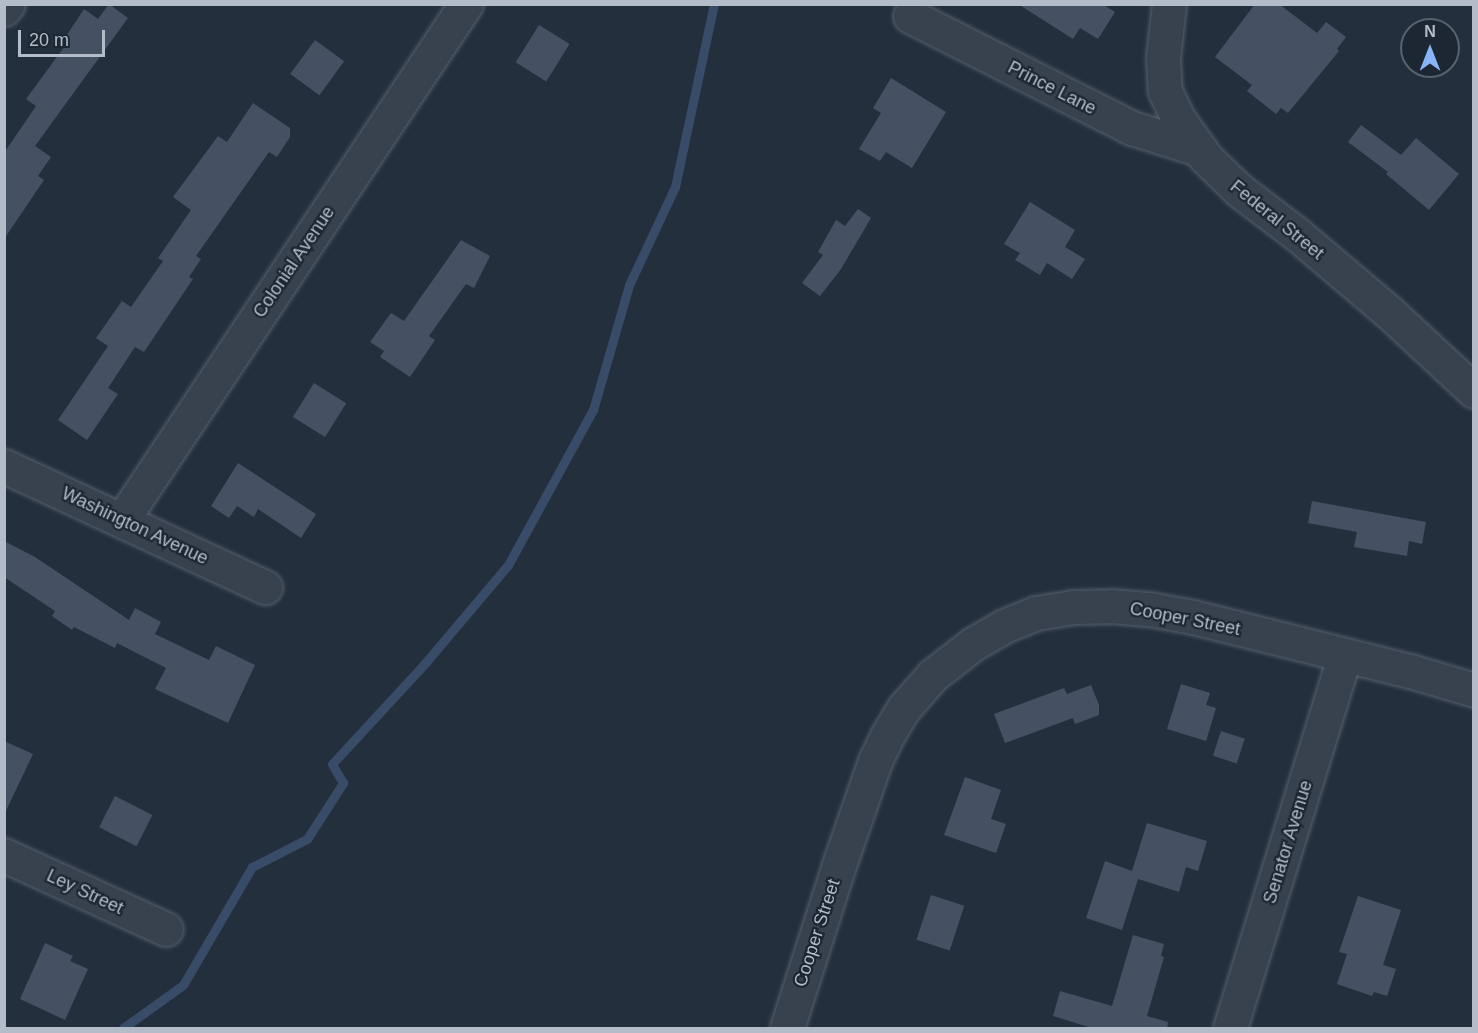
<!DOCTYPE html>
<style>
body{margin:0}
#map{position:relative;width:1478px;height:1033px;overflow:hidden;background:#242f3e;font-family:Arial,sans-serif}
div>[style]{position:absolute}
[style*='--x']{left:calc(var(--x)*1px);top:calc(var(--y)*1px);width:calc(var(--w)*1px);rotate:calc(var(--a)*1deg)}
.stream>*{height:9px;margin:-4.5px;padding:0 4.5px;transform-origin:4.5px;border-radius:4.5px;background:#394c67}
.building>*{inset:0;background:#455162;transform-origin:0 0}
.roads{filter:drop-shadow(0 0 2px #565f6c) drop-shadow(0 0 2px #565f6c)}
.minor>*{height:33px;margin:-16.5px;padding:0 16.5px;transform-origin:16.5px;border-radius:16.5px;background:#38414e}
span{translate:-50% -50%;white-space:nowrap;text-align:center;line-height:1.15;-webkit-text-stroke:4.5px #1d2633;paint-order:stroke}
.street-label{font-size:18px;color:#b4bcc9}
.frame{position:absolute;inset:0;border:6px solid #b4bcc9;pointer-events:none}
.north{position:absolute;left:1400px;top:18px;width:60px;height:60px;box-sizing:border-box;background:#1d2633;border:2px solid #59626f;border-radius:50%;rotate:0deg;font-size:16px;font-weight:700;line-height:24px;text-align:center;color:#b4bcc9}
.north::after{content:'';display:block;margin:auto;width:21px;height:27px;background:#8ab4f8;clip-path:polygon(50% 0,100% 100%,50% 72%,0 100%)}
.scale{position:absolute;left:18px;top:30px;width:87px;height:27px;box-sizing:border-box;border:3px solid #b4bcc9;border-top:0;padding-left:8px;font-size:18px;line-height:21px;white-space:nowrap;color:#b4bcc9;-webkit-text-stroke:4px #1d2633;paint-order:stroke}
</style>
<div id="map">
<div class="stream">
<i style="--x:123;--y:1028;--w:74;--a:-35.6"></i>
<i style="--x:183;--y:985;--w:137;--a:-59.7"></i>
<i style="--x:252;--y:867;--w:62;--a:-27"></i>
<i style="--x:307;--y:839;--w:67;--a:-57.3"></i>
<i style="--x:343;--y:783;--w:22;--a:-120"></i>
<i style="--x:332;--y:764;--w:139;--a:-47.3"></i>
<i style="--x:426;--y:662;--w:127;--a:-49.8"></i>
<i style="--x:508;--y:565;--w:177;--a:-61.3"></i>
<i style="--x:593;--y:410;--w:130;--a:-73.9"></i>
<i style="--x:629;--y:285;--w:108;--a:-64.9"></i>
<i style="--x:675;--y:187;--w:187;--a:-78"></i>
</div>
<div class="building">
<i style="clip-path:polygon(109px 4px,128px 18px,35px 146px,51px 157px,38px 176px,44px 180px,4px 239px,4px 153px,36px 106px,26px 99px,65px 46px,61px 44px,84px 9px,98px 19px)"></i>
<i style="clip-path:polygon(1018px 4px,1102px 4px,1115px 12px,1098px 39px,1080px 28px,1073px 39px)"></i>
<i style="clip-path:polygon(1255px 4px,1279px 4px,1317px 33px,1326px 22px,1346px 37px,1337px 49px,1339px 51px,1288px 113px,1281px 108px,1276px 114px,1247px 91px,1252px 85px,1215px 57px)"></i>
<i style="left:539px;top:25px;width:36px;height:44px;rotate:32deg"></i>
<i style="left:315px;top:40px;width:36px;height:42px;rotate:36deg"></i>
<i style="clip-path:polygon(891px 78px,946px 112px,912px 168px,886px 152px,880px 161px,859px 149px,881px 113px,873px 108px)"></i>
<i style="clip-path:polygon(253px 103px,290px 128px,290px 137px,277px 157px,269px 152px,196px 256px,201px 259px,189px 277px,193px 279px,144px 352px,135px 347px,108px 388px,118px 394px,87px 440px,58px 420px,108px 346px,96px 338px,122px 301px,131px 307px,163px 261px,158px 258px,191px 210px,173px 197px,218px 136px,227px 142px)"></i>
<i style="clip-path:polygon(1361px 125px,1401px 155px,1416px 138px,1459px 174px,1429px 210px,1386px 174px,1388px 172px,1348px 142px)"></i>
<i style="clip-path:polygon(1030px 202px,1075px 230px,1065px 247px,1085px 259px,1072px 279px,1047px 263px,1040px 275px,1015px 260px,1020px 253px,1004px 244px)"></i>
<i style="clip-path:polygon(858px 209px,871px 218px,841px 269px,820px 296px,802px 283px,823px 255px,818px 252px,836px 220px,845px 226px)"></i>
<i style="clip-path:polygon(461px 240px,490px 256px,474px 288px,466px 284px,429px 336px,435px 340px,410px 377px,380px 357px,384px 351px,370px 342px,391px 313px,404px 321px)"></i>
<i style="left:314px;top:383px;width:38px;height:40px;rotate:32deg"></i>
<i style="clip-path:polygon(238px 463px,316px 514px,301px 538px,258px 509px,254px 517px,237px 506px,229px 518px,211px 506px)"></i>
<i style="clip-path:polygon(1312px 501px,1426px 522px,1422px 544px,1409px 541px,1407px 556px,1354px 547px,1357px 532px,1308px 523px)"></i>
<i style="clip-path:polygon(4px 541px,35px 557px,129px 620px,135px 608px,161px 622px,155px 634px,209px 660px,216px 646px,255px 665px,228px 723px,155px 689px,166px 668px,117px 643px,115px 648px,74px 627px,72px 630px,52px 616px,55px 611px,4px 577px)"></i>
<i style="clip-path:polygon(1181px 684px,1210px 693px,1206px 705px,1216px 708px,1206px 741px,1167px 729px)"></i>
<i style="clip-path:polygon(1091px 685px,1099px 705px,1099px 715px,1075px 724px,1073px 718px,1005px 743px,994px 714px,1064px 688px,1067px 694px)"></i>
<i style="left:1221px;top:731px;width:25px;height:26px;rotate:18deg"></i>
<i style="clip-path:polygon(4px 741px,33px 754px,4px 815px)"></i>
<i style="clip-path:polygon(965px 777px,1001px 790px,991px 819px,1006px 824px,996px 853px,944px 835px)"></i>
<i style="left:115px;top:796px;width:42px;height:35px;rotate:27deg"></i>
<i style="clip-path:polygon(1147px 823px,1207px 841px,1198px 871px,1186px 867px,1179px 892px,1138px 879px,1122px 930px,1086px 918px,1105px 861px,1132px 871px)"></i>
<i style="left:931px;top:895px;width:35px;height:47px;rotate:18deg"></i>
<i style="clip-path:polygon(1358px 896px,1401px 910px,1383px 965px,1396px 969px,1387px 996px,1374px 992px,1372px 996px,1337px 984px,1347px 954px,1339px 952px)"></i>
<i style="clip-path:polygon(1133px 935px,1164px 944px,1161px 956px,1164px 957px,1147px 1016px,1168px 1022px,1167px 1029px,1095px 1029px,1053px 1016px,1060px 991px,1112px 1006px)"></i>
<i style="clip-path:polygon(45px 943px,73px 956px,70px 961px,88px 969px,65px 1020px,20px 999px)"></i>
</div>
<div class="roads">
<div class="minor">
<i style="--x:1169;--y:4;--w:54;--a:96.3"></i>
<i style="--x:1163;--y:58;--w:33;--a:87"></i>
<i style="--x:1165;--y:91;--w:29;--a:65"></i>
<i style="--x:1177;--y:117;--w:50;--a:54.7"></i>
<i style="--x:1206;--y:158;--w:46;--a:44.1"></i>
<i style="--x:1239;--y:190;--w:74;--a:37.3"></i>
<i style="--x:1298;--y:235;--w:122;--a:40.3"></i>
<i style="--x:1391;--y:314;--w:113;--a:42.9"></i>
<i style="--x:4;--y:9;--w:6;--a:-51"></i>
<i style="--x:910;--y:16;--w:249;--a:26.8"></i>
<i style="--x:1132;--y:128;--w:70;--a:17.4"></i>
<i style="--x:4;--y:466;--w:288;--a:24.9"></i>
<i style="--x:122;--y:520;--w:620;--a:-56.31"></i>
<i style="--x:4;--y:855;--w:178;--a:24.6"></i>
<i style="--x:787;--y:1028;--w:171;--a:-72.3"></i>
<i style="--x:839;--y:865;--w:110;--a:-70.9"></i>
<i style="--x:875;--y:761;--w:28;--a:-64"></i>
<i style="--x:887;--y:736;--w:33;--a:-59"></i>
<i style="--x:904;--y:708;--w:44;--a:-48.7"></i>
<i style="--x:933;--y:675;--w:51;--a:-37.8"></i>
<i style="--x:973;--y:644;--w:36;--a:-30"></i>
<i style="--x:1004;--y:626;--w:35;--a:-22"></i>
<i style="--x:1036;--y:613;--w:37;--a:-9"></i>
<i style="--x:1073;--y:607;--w:39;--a:-1"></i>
<i style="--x:1112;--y:606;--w:37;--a:5"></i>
<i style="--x:1149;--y:609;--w:45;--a:10.3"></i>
<i style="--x:1193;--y:617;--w:224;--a:14"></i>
<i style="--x:1410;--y:671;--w:67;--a:16.5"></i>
<i style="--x:1230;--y:1028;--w:390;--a:-72.9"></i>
</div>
</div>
<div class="street-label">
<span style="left:1052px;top:88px;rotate:27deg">Prince Lane</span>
<span style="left:1277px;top:220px;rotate:39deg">Federal Street</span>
<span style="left:294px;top:262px;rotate:-56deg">Colonial Avenue</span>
<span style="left:135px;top:526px;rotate:25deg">Washington Avenue</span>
<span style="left:1185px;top:619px;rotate:11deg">Cooper Street</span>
<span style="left:1288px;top:842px;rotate:-73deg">Senator Avenue</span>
<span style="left:85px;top:892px;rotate:25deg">Ley Street</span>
<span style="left:817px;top:933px;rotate:-72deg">Cooper Street</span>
</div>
<div class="frame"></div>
<div class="north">N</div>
<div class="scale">20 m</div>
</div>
